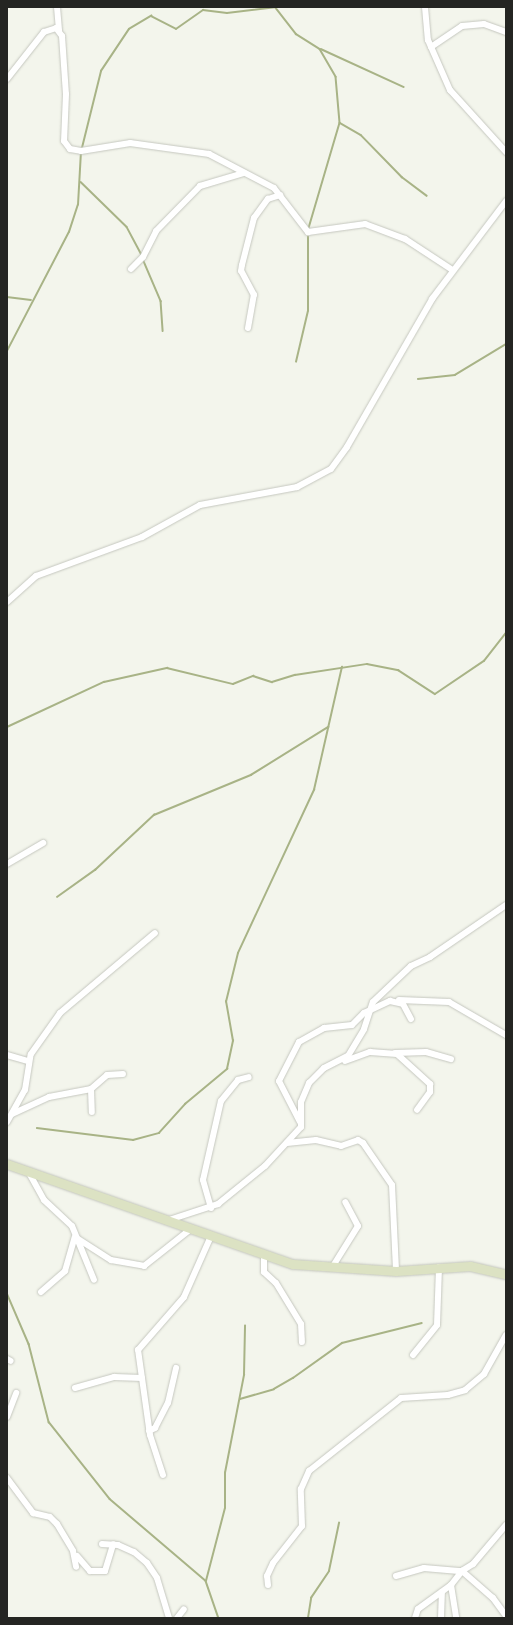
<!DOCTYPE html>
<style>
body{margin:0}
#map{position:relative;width:513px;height:1625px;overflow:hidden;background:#f3f5ec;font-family:Figtree,sans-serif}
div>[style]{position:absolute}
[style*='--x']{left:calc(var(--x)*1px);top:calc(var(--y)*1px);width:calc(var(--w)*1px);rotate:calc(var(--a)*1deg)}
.stream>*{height:1.5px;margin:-0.75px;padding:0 0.75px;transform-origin:0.75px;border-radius:0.75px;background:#a8b386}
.roads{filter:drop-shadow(0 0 1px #c5c7bf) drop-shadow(0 0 1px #c5c7bf)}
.street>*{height:6px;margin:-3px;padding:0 3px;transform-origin:3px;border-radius:3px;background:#fff}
.secondary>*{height:9px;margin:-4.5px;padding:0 4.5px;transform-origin:4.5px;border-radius:4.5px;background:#dce2c3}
span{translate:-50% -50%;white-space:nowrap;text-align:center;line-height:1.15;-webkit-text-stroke:3px #fff;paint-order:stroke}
.frame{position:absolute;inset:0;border:8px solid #242522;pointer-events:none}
</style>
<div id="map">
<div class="stream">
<i style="--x:276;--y:8;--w:33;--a:52"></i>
<i style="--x:296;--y:34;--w:28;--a:32"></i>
<i style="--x:320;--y:49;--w:32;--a:60"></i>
<i style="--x:336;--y:77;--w:46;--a:85"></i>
<i style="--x:340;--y:123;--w:109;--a:106.4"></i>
<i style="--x:321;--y:49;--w:91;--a:24.6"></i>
<i style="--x:340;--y:123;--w:24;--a:30"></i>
<i style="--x:361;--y:135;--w:59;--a:45.7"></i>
<i style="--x:402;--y:177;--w:31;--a:37"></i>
<i style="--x:82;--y:148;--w:79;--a:-76.1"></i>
<i style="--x:101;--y:71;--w:50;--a:-56.3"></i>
<i style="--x:129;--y:29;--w:26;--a:-31"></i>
<i style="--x:151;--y:16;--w:28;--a:27"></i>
<i style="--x:176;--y:29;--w:33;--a:-35"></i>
<i style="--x:203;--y:10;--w:24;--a:7"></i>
<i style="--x:227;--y:13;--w:50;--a:-6.8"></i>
<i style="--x:81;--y:182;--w:64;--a:44.4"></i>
<i style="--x:127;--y:227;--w:32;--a:62"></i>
<i style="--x:143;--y:259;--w:46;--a:66.8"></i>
<i style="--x:161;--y:301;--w:30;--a:86"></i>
<i style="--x:7;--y:297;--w:24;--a:7"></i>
<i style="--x:7;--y:351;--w:134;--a:-62.5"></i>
<i style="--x:69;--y:232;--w:28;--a:-72"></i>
<i style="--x:78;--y:205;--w:53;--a:-86.8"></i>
<i style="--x:296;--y:362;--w:52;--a:-76.8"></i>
<i style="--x:308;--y:311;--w:75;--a:-90"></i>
<i style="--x:418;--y:379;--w:37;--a:-6"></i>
<i style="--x:455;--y:375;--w:60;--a:-31.3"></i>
<i style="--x:7;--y:727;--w:107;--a:-24.9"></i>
<i style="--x:104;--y:682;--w:65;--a:-12.5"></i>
<i style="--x:167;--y:668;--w:68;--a:13.6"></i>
<i style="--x:233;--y:684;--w:22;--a:-22"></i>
<i style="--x:253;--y:676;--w:20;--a:18"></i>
<i style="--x:272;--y:682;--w:24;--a:-17"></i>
<i style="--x:295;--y:675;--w:73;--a:-8.7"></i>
<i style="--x:367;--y:664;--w:32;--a:11"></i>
<i style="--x:398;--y:670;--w:44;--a:33"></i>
<i style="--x:435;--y:694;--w:59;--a:-34"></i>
<i style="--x:484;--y:661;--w:36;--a:-52"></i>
<i style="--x:57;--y:897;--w:47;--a:-35.4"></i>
<i style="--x:95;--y:870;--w:81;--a:-43"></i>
<i style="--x:154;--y:815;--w:105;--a:-22.4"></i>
<i style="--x:251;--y:775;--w:91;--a:-31.9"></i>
<i style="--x:37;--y:1128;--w:97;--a:7.1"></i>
<i style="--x:133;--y:1140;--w:27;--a:-15"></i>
<i style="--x:159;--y:1133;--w:39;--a:-48"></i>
<i style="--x:185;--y:1104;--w:55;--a:-39.8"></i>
<i style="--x:227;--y:1069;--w:29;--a:-78"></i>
<i style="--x:233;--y:1041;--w:40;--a:-100"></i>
<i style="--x:226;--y:1002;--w:50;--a:-76.2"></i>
<i style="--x:238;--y:953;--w:180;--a:-65"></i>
<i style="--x:314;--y:790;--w:126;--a:-77.2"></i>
<i style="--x:7;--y:1293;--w:56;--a:66.7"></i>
<i style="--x:29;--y:1344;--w:81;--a:75.6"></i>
<i style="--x:49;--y:1422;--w:98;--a:51.6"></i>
<i style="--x:110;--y:1499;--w:126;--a:40.5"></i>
<i style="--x:206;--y:1581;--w:39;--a:71"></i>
<i style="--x:240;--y:1399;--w:35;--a:-16"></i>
<i style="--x:274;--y:1389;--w:22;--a:-30"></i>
<i style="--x:293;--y:1378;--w:60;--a:-35.5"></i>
<i style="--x:342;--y:1343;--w:82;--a:-14"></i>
<i style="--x:206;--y:1581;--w:75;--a:-75.4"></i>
<i style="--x:225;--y:1508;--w:35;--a:-90"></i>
<i style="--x:225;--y:1473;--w:100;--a:-79"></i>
<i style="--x:244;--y:1375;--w:49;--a:-88.8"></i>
<i style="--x:308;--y:1618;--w:20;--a:-81"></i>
<i style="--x:311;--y:1598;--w:32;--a:-56"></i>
<i style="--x:329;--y:1571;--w:49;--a:-78.2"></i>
</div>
<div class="roads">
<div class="street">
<i style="--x:57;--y:7;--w:24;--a:85"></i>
<i style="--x:425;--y:7;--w:33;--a:85"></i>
<i style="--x:428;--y:40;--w:55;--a:66.3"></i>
<i style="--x:450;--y:90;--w:84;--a:47.9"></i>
<i style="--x:431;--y:47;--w:37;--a:-34"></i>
<i style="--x:462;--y:26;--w:22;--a:-5"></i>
<i style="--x:484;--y:24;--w:23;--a:20"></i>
<i style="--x:7;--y:79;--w:60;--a:-51.8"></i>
<i style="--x:44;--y:32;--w:13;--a:-18"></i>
<i style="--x:56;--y:28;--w:10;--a:53"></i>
<i style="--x:62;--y:36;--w:58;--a:86.1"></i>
<i style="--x:66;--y:94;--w:47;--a:92.4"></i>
<i style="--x:64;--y:141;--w:10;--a:53"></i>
<i style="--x:70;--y:149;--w:11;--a:10"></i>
<i style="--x:81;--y:151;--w:50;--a:-9.3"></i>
<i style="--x:130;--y:143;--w:80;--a:7.9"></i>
<i style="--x:209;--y:154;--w:73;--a:27.6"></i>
<i style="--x:274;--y:188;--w:56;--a:52.3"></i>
<i style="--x:308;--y:232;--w:58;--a:-8"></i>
<i style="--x:365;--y:224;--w:43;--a:20.6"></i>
<i style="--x:405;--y:239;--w:55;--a:33.1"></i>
<i style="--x:131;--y:269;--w:17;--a:-45"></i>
<i style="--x:143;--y:257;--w:29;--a:-63"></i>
<i style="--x:156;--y:231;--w:63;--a:-45.6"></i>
<i style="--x:200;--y:186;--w:46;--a:-16.5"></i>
<i style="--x:248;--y:328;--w:34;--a:-80"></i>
<i style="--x:254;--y:295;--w:27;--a:-118"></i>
<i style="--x:241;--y:271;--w:6;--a:-81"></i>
<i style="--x:242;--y:265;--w:49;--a:-75.7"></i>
<i style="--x:254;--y:218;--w:24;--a:-54"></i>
<i style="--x:268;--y:199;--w:13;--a:-18"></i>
<i style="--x:7;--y:602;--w:39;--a:-42"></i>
<i style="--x:36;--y:576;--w:113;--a:-20.2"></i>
<i style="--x:142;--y:537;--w:66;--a:-28.9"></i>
<i style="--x:200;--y:505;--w:99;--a:-10.5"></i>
<i style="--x:297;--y:487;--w:38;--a:-28"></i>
<i style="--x:331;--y:469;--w:27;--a:-54"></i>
<i style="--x:347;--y:447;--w:171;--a:-60.1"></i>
<i style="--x:432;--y:299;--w:123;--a:-52.9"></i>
<i style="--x:7;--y:864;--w:42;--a:-30.3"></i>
<i style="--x:399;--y:1000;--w:50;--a:2.3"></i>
<i style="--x:449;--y:1002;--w:66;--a:30.1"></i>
<i style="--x:395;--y:1053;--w:31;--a:-2"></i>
<i style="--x:426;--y:1052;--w:26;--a:16"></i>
<i style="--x:7;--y:1055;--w:22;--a:16"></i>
<i style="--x:345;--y:1061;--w:27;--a:-20"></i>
<i style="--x:370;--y:1052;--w:27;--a:4"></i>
<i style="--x:397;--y:1054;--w:45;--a:42.3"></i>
<i style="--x:430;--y:1084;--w:8;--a:90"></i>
<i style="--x:430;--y:1092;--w:22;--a:126"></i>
<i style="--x:91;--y:1089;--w:21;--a:-41"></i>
<i style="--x:107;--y:1075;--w:16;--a:-4"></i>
<i style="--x:12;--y:1114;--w:41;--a:-24.7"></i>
<i style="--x:49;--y:1097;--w:43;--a:-10.8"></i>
<i style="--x:91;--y:1089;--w:23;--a:88"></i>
<i style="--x:7;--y:1122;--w:37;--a:-61"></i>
<i style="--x:25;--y:1090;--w:36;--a:-81"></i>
<i style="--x:31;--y:1054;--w:50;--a:-54.7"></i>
<i style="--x:60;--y:1013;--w:124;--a:-40.1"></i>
<i style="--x:300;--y:1122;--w:46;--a:-117.1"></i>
<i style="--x:279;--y:1081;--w:44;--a:-62.9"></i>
<i style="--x:299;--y:1042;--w:29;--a:-29"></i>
<i style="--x:324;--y:1028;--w:28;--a:-6"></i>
<i style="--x:352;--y:1025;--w:17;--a:-45"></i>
<i style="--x:364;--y:1013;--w:29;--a:-25"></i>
<i style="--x:390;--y:1001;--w:13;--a:13"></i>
<i style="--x:403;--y:1004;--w:17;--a:62"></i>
<i style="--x:287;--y:1143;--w:29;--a:-6"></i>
<i style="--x:316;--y:1140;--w:26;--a:13"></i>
<i style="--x:341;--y:1146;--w:18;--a:-19"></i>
<i style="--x:358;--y:1140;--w:6;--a:31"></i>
<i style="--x:363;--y:1143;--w:51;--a:55.4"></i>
<i style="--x:392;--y:1185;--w:86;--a:87.3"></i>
<i style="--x:28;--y:1171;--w:33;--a:61"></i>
<i style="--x:44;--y:1200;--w:38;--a:43"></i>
<i style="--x:72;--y:1226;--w:58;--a:67.8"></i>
<i style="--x:211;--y:1208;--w:29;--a:-106"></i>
<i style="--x:203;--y:1180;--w:81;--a:-77.2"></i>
<i style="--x:221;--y:1101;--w:27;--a:-51"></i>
<i style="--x:238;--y:1080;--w:11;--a:-15"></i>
<i style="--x:169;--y:1220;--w:52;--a:-18.1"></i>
<i style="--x:218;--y:1204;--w:60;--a:-39"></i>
<i style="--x:265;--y:1166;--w:53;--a:-47.3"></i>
<i style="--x:301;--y:1127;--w:25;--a:-90"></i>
<i style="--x:301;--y:1102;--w:21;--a:-67"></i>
<i style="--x:309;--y:1083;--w:21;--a:-45"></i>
<i style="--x:324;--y:1068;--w:27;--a:-27"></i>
<i style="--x:348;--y:1056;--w:31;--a:-59"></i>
<i style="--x:364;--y:1029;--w:28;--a:-72"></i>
<i style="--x:373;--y:1002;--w:52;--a:-43.5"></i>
<i style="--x:411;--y:966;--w:21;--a:-25"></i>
<i style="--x:430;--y:957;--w:92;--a:-34.4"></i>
<i style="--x:264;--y:1256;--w:16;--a:90"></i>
<i style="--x:264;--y:1272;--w:16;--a:43"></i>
<i style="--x:276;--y:1283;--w:48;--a:58.6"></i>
<i style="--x:301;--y:1324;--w:18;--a:87"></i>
<i style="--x:333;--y:1266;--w:47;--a:-58"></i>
<i style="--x:358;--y:1226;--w:27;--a:-118"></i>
<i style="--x:41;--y:1292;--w:32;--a:-41"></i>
<i style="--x:65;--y:1271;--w:35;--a:-74"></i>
<i style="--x:75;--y:1237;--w:43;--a:32.6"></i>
<i style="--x:111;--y:1260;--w:34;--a:10"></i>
<i style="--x:144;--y:1266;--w:61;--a:-38.4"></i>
<i style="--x:413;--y:1355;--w:38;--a:-51"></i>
<i style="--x:437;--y:1325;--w:58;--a:-88"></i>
<i style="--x:7;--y:1359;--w:4;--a:27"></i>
<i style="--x:75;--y:1388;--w:41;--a:-15.8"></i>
<i style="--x:114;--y:1377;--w:28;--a:2"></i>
<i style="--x:7;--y:1417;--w:26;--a:-69"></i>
<i style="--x:149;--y:1431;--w:7;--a:-27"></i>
<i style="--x:155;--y:1428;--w:28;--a:-63"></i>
<i style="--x:168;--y:1403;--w:36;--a:-77"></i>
<i style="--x:163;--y:1475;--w:42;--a:-108"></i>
<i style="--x:150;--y:1435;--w:86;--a:-98"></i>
<i style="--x:138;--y:1350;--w:70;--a:-49"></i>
<i style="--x:184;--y:1297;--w:67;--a:-66.1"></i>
<i style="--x:7;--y:1478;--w:44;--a:53.4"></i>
<i style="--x:33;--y:1513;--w:17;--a:13"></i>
<i style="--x:50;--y:1517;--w:10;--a:45"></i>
<i style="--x:57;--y:1524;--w:31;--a:59"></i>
<i style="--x:73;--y:1551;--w:16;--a:79"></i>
<i style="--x:506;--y:1525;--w:51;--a:130.2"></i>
<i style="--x:473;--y:1564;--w:13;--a:148"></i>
<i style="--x:462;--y:1571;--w:41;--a:41.1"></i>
<i style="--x:493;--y:1598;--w:22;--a:54"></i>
<i style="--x:102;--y:1544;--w:16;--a:4"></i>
<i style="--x:118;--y:1545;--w:17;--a:24"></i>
<i style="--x:134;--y:1552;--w:17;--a:40"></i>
<i style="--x:147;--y:1563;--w:18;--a:56"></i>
<i style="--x:157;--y:1578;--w:42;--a:73.3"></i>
<i style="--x:77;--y:1556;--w:20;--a:49"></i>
<i style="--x:90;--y:1571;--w:15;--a:0"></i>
<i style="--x:105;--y:1571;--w:28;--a:-73"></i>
<i style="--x:396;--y:1576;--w:29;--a:-16"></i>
<i style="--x:424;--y:1568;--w:38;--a:5"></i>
<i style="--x:268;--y:1585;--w:9;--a:-96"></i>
<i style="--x:267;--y:1576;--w:14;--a:-65"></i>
<i style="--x:273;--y:1563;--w:47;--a:-51.9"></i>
<i style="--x:302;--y:1526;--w:37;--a:-92"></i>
<i style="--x:301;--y:1489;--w:20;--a:-66"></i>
<i style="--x:309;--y:1471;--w:117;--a:-38.4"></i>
<i style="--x:401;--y:1398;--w:47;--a:-3.7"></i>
<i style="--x:448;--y:1395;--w:18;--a:-16"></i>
<i style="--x:465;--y:1390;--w:25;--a:-40"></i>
<i style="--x:484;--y:1374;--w:45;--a:-60.6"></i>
<i style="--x:451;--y:1585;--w:33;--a:81"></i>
<i style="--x:177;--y:1618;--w:11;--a:-52"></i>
<i style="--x:415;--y:1618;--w:9;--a:-72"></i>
<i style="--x:418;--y:1609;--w:41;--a:-36"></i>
<i style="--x:451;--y:1585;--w:18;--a:-52"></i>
<i style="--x:441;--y:1618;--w:26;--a:-88"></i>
</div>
<div class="secondary">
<i style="--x:7;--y:1164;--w:303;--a:19.3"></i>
<i style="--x:293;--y:1264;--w:103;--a:3.9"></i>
<i style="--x:396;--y:1271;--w:74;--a:-3.9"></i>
<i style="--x:470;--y:1266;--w:37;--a:13"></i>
</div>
</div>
<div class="frame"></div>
</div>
